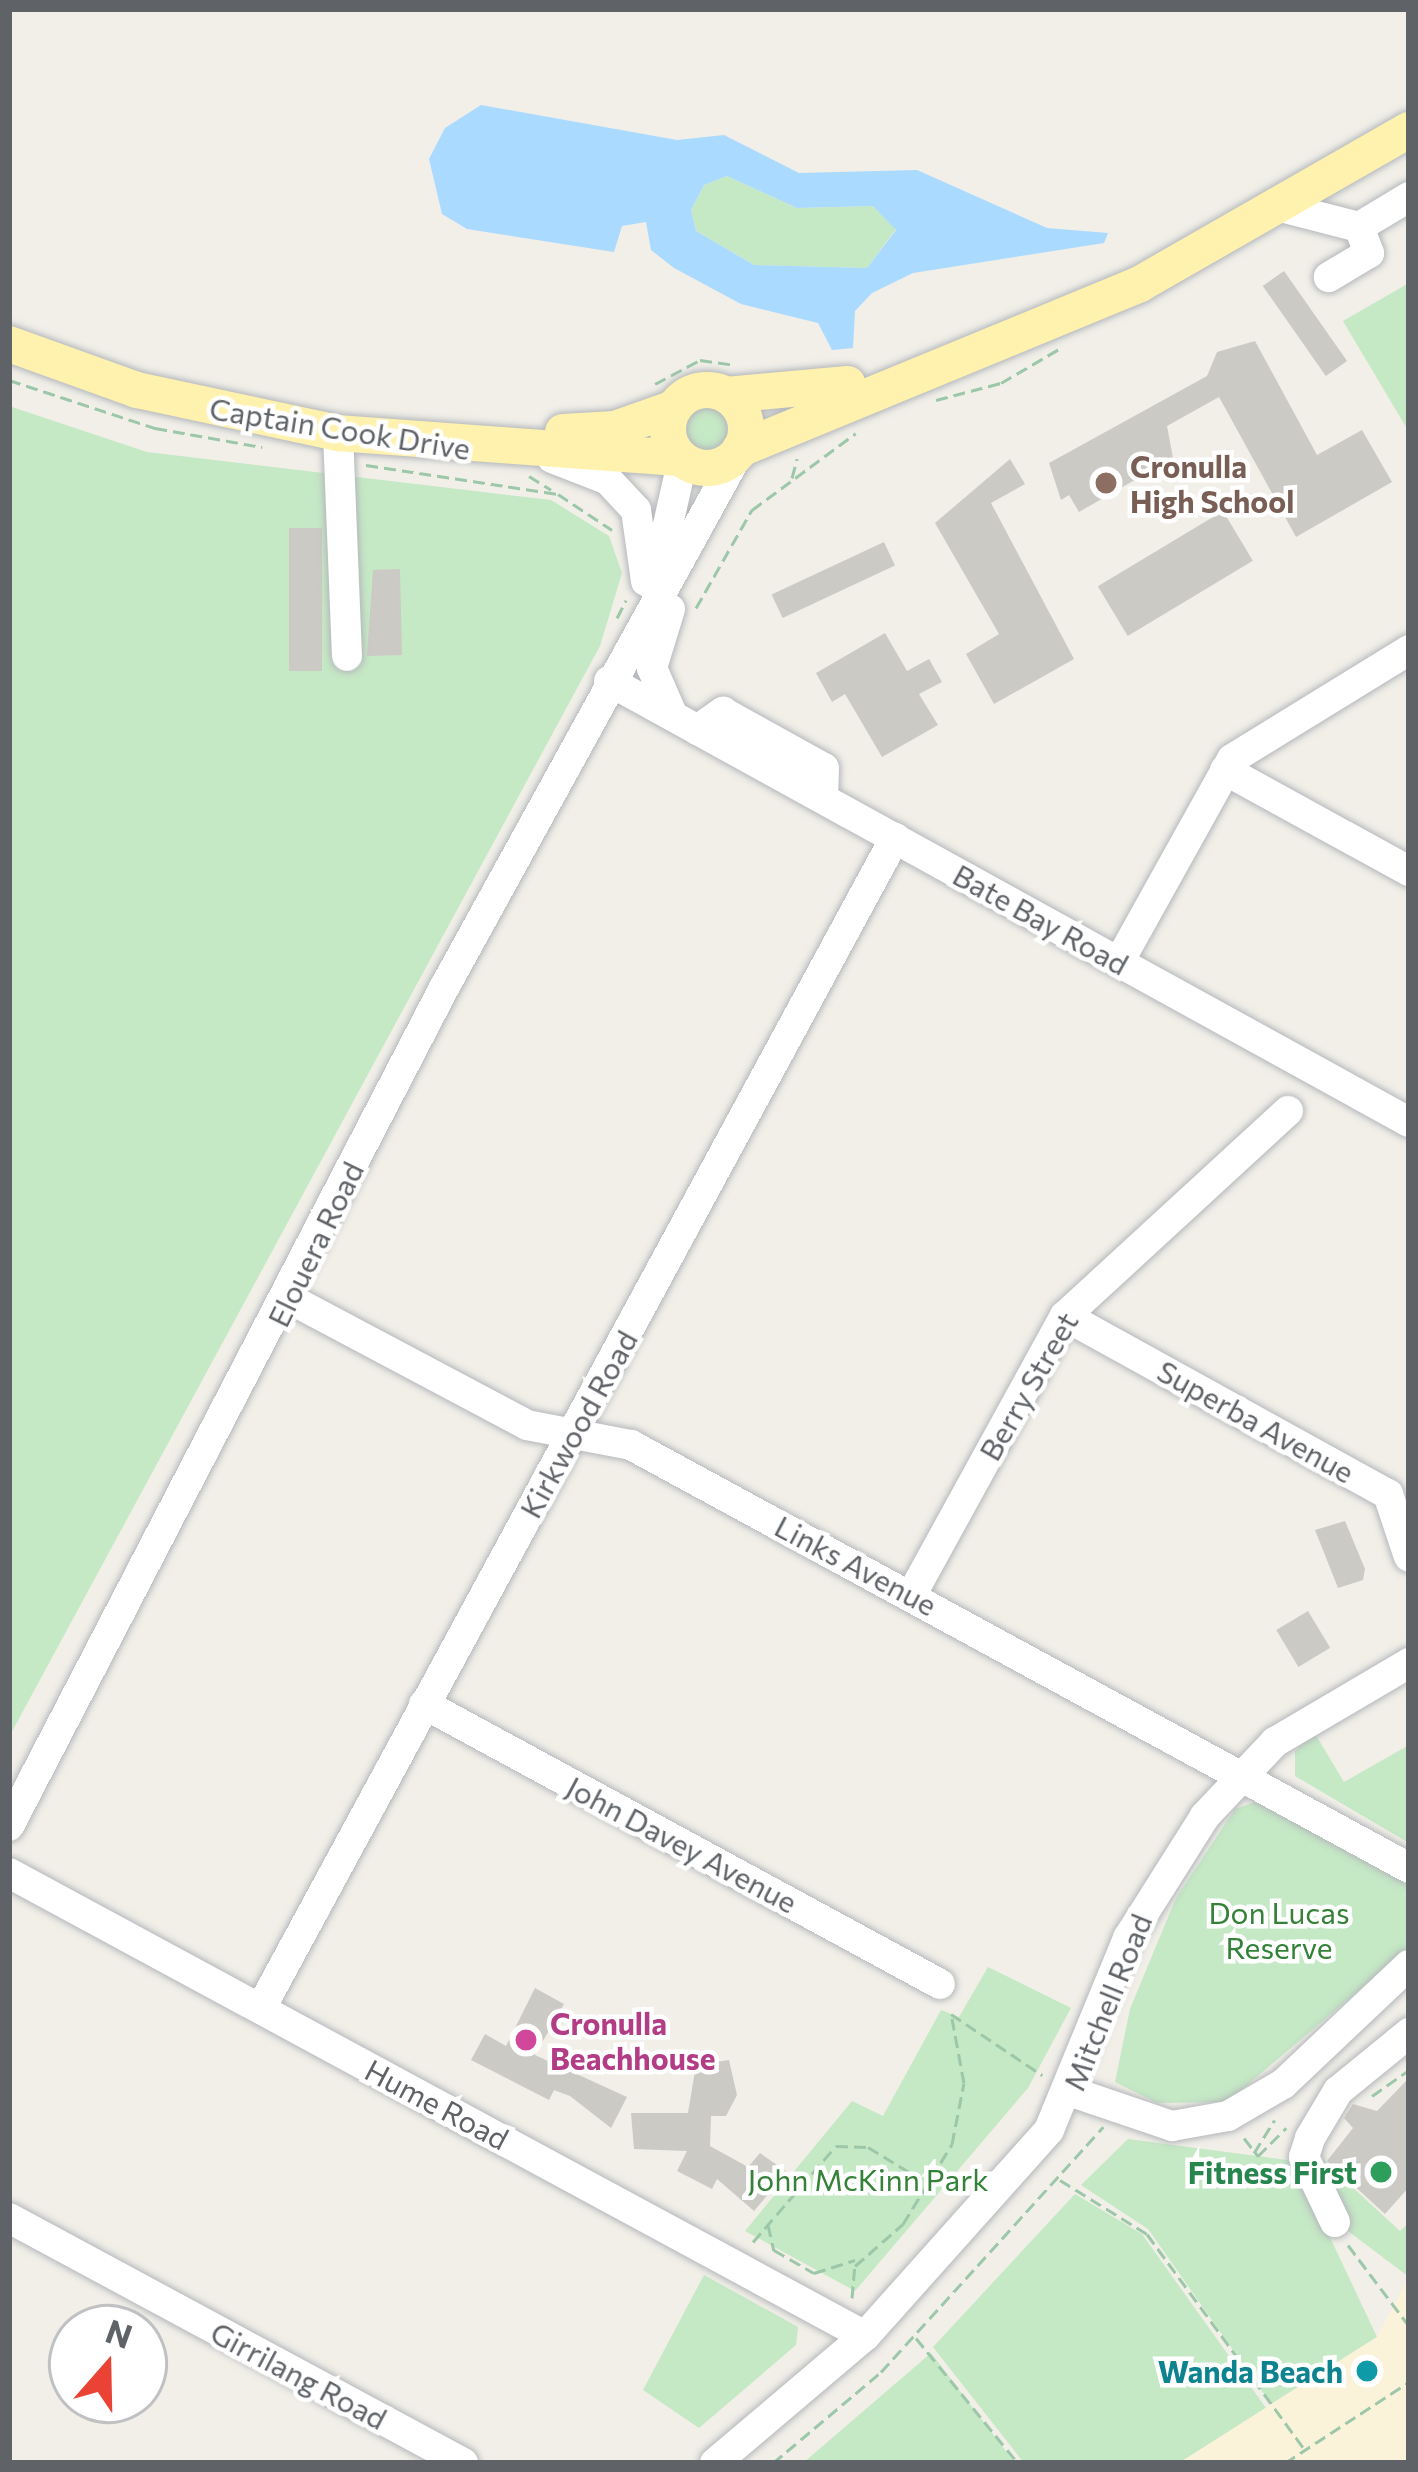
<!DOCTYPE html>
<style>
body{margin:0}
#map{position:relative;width:1418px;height:2472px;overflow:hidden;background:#f1efe8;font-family:Commissioner,sans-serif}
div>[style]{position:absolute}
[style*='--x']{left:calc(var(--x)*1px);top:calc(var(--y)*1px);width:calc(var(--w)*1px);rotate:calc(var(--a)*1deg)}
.green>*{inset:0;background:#c5e8c5}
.round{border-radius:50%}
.sand>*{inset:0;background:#fbf3d9}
.water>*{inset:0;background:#aadaff}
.building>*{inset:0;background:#cccac5;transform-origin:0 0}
.path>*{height:3px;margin-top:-1.5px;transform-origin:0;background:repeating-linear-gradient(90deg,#9cc7a9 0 12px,transparent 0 18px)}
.roads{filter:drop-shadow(0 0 3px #b5b8bc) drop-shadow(0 0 3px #b5b8bc)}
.minor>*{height:30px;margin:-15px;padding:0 15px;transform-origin:15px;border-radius:15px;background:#fff}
.major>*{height:36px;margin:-18px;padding:0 18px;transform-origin:18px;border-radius:18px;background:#fff2af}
.major>.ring{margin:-18px;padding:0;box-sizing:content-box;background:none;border:36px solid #fff2af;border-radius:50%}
.dots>*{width:33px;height:33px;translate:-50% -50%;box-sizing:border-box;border:6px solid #fff;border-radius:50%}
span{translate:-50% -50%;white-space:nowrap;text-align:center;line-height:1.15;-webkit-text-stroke:9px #fff;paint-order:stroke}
.street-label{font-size:30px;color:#5f6368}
.education-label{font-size:30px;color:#785e54;font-weight:700}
.left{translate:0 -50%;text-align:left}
.park-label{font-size:30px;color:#348238}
.hotel-label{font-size:30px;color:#b23c85;font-weight:700}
.leisure-label{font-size:30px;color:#27864d;font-weight:700}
.right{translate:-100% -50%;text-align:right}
.culture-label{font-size:30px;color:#0d838f;font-weight:700}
.frame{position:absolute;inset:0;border:12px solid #5f6368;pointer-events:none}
.north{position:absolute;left:48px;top:2304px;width:120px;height:120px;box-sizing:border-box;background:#fff;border:3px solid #bfc1c3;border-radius:50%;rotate:20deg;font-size:33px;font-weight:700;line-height:48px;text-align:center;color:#5f6368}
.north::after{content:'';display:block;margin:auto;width:42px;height:54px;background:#ea4335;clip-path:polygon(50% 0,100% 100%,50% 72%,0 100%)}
</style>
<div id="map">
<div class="green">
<i style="clip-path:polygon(727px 176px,797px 208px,873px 206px,896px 229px,867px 268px,754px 265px,696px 231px,691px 210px,704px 185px)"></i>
<i style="clip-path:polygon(1409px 283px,1409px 432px,1343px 321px)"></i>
<i class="round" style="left:682px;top:399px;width:56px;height:56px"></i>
<i style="clip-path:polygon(9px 406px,147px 452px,551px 500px,609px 536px,622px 573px,600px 646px,9px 1737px)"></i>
<i style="clip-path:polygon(1314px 1732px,1344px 1782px,1409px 1745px,1409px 1843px,1295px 1776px,1295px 1751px)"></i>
<i style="clip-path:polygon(1258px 1801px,1409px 1883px,1409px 1948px,1227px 2102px,1157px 2103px,1115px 2082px,1130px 2009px,1176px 1898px,1235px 1809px)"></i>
<i style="clip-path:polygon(988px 1967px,1071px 2008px,1028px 2088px,855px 2291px,745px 2231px,852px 2101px,883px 2116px,941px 2010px,959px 2017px)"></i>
<i style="clip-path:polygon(1128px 2139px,1294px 2161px,1377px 2337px,1271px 2404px,1148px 2229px,1081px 2185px)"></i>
<i style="clip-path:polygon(1314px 2152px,1400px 2231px,1409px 2223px,1409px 2277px,1344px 2228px)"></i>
<i style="clip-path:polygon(1075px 2194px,1142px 2234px,1266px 2408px,1179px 2463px,1024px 2463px,933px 2347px)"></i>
<i style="clip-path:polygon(704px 2275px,798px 2327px,796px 2345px,699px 2428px,643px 2390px)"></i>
<i style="clip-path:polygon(931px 2353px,1015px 2463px,803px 2463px)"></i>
</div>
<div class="sand">
<i style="clip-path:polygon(1409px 2277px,1409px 2463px,1179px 2463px,1377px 2337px)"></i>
</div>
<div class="water">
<i style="clip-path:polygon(evenodd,481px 105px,677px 140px,724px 135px,799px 173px,917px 170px,1047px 228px,1108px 233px,1104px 243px,913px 273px,872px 293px,855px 311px,853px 348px,832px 350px,818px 323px,741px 304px,674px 268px,651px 250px,646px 222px,622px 226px,614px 252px,467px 229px,442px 214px,429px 159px,445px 128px,481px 105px,727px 176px,797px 208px,873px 206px,896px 230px,867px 268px,754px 265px,696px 231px,691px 210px,704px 185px,727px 176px)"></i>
</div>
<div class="building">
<i style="left:1284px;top:271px;width:110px;height:26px;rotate:55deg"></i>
<i style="clip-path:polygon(1255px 341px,1317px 455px,1362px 430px,1392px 482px,1296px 537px,1219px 397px,1167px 426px,1173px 458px,1079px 512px,1069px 495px,1061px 500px,1049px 463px,1207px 376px,1217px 352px)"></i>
<i style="clip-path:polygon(1010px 459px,1025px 484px,991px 503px,1074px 659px,994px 704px,966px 654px,999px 634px,935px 523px)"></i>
<i style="left:1223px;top:511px;width:58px;height:146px;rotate:59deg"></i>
<i style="left:289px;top:528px;width:33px;height:143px"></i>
<i style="left:884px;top:542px;width:26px;height:124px;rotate:65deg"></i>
<i style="clip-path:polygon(400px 569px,402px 655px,367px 656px,373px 570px)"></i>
<i style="clip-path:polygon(885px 633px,907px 671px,929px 659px,942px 682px,919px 694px,938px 725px,882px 757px,845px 694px,832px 702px,816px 673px)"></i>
<i style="clip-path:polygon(1345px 1521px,1365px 1569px,1363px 1580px,1338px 1588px,1315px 1530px)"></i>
<i style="left:1308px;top:1611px;width:43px;height:37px;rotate:59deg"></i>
<i style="clip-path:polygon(535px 1988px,564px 2004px,535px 2055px,627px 2097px,611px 2128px,570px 2096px,554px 2090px,549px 2100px,471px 2060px,485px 2034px,506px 2046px)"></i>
<i style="clip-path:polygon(729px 2060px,737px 2095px,726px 2116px,711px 2116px,710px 2146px,748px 2167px,760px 2153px,787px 2172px,754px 2211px,717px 2179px,712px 2189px,677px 2171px,687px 2151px,634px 2149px,631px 2113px,688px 2113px,696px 2065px)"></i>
<i style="clip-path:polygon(1409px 2078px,1409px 2187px,1385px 2214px,1327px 2161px,1353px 2128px,1344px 2118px,1353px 2104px,1377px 2111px)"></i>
</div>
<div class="path">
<i style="--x:9;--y:380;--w:154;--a:18.2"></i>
<i style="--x:155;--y:428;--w:109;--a:10.1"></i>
<i style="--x:655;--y:384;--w:51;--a:-28.1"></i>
<i style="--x:700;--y:360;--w:35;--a:8"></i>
<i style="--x:936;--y:400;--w:67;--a:-14.7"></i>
<i style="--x:1001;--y:383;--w:67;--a:-30.4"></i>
<i style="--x:366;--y:465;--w:194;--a:8.6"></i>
<i style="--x:558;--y:494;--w:65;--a:33.7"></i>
<i style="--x:529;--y:476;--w:26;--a:32"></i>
<i style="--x:792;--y:478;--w:20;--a:-75"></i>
<i style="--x:696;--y:608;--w:113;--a:-60.3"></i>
<i style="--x:752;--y:510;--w:129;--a:-36.5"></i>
<i style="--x:617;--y:618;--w:20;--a:-63"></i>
<i style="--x:951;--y:2014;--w:110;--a:33.8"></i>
<i style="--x:1372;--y:2096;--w:45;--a:-35.1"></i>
<i style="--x:1244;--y:2138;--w:23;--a:52"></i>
<i style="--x:1258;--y:2156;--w:40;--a:-45"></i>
<i style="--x:1254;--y:2153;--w:39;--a:-58"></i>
<i style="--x:1060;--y:2180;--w:102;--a:31.8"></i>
<i style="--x:1147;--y:2234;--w:268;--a:53.8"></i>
<i style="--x:768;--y:2225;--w:26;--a:77"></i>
<i style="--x:774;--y:2250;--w:46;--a:29.9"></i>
<i style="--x:814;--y:2273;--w:43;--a:-17.6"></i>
<i style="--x:753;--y:2242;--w:127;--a:-49.2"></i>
<i style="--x:836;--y:2146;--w:32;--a:2"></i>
<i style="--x:868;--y:2147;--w:63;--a:31.4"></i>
<i style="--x:1348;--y:2245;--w:101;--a:53"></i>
<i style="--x:852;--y:2298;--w:32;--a:-85"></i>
<i style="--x:855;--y:2266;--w:64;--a:-41.2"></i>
<i style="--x:903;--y:2224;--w:94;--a:-58.5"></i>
<i style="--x:952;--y:2144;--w:62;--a:-78.9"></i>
<i style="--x:964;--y:2083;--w:71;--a:-100.5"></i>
<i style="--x:916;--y:2338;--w:161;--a:50.8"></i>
<i style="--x:773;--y:2463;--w:141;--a:-40.1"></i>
<i style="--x:881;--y:2372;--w:331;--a:-47.8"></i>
<i style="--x:1285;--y:2463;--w:148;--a:-33.2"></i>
</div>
<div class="roads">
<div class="minor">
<i style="--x:1277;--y:206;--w:85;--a:14.4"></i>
<i style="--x:1359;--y:227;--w:28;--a:69"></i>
<i style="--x:1369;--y:253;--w:47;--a:149"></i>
<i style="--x:1359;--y:227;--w:58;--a:-31"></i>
<i style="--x:338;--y:433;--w:223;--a:87.7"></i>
<i style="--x:552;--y:458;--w:60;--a:21.4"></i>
<i style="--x:608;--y:480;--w:41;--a:47"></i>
<i style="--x:636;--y:510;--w:72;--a:82"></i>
<i style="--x:657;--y:573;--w:117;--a:-77.2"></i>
<i style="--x:670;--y:609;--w:62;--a:107"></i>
<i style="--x:652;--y:668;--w:50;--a:66.5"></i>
<i style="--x:609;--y:681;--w:913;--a:28.87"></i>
<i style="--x:697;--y:730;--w:32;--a:-35"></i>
<i style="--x:723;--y:712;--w:115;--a:29"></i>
<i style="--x:824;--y:768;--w:30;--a:92"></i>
<i style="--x:1225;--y:770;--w:210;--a:28.8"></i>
<i style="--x:1119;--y:962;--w:232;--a:-60.9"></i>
<i style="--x:1232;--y:759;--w:208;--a:-31.6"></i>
<i style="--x:290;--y:1299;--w:268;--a:28"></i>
<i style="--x:527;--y:1425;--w:106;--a:10.9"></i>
<i style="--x:631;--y:1445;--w:886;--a:28.53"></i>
<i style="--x:1065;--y:1316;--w:369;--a:28.9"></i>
<i style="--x:1388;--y:1494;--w:66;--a:71.6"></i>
<i style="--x:912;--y:1594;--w:317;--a:-61.2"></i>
<i style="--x:1065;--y:1316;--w:303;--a:-42.6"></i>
<i style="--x:424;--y:1704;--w:587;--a:28.49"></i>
<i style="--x:9;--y:1826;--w:944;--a:-62.57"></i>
<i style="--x:444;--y:988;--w:612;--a:-61.17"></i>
<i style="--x:9;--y:1873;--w:973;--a:28.41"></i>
<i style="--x:261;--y:2008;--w:1331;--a:-61.55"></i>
<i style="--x:1072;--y:2092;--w:106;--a:18.8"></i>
<i style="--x:1172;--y:2126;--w:57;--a:-10.1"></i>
<i style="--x:1228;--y:2116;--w:64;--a:-30.2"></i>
<i style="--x:1283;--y:2084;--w:173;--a:-43.4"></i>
<i style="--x:9;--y:2218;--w:516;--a:28.35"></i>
<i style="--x:1335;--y:2222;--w:72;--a:-115.5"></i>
<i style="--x:1304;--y:2157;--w:20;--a:-72"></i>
<i style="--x:1310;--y:2138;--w:55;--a:-59.2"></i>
<i style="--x:1338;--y:2091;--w:92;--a:-39.2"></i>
<i style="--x:715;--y:2463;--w:197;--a:-40.3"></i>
<i style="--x:865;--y:2336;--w:276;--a:-48.2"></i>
<i style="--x:1049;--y:2130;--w:208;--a:-67.6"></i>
<i style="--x:1128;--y:1938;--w:144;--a:-57.7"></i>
<i style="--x:1205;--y:1816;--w:102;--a:-46.6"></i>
<i style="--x:1275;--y:1742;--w:156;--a:-30.5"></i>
</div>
<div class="major">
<i style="--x:9;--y:344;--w:136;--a:19.8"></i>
<i style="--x:137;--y:390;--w:206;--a:12.1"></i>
<i style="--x:338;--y:433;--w:344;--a:4.2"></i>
<i class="ring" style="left:668px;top:390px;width:42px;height:42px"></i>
<i style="--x:726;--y:395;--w:122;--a:-5.2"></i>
<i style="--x:563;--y:432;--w:52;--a:-3.3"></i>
<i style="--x:615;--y:429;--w:63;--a:-19.6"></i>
<i style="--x:740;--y:449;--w:433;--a:-22.4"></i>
<i style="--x:1140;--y:284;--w:310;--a:-29.8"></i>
</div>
</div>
<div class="dots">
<i style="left:1106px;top:483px;background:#8d6e63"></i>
<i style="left:526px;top:2040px;background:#d1479c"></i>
<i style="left:1381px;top:2172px;background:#2e9e5b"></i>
<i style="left:1367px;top:2371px;background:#0f9aa8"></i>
</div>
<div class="street-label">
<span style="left:340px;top:428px;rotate:9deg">Captain Cook Drive</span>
<span style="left:1041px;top:919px;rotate:29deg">Bate Bay Road</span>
<span style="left:315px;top:1244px;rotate:-64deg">Elouera Road</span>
<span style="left:1028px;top:1386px;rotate:-60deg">Berry Street</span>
<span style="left:1256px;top:1421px;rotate:29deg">Superba Avenue</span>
<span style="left:578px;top:1424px;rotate:-61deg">Kirkwood Road</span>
<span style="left:856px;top:1565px;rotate:28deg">Links Avenue</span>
<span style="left:682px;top:1844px;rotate:28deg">John Davey Avenue</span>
<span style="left:1107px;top:2002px;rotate:-68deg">Mitchell Road</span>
<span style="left:437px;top:2104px;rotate:28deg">Hume Road</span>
<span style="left:299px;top:2375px;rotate:28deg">Girrilang Road</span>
</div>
<div class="education-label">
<span class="left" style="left:1130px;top:483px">Cronulla<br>High School</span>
</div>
<div class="park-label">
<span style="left:1279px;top:1929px">Don Lucas<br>Reserve</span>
<span style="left:868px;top:2179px">John McKinn Park</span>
</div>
<div class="hotel-label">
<span class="left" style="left:550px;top:2040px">Cronulla<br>Beachhouse</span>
</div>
<div class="leisure-label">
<span class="right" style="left:1357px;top:2172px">Fitness First</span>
</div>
<div class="culture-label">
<span class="right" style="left:1343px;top:2371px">Wanda Beach</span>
</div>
<div class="frame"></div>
<div class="north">N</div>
</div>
